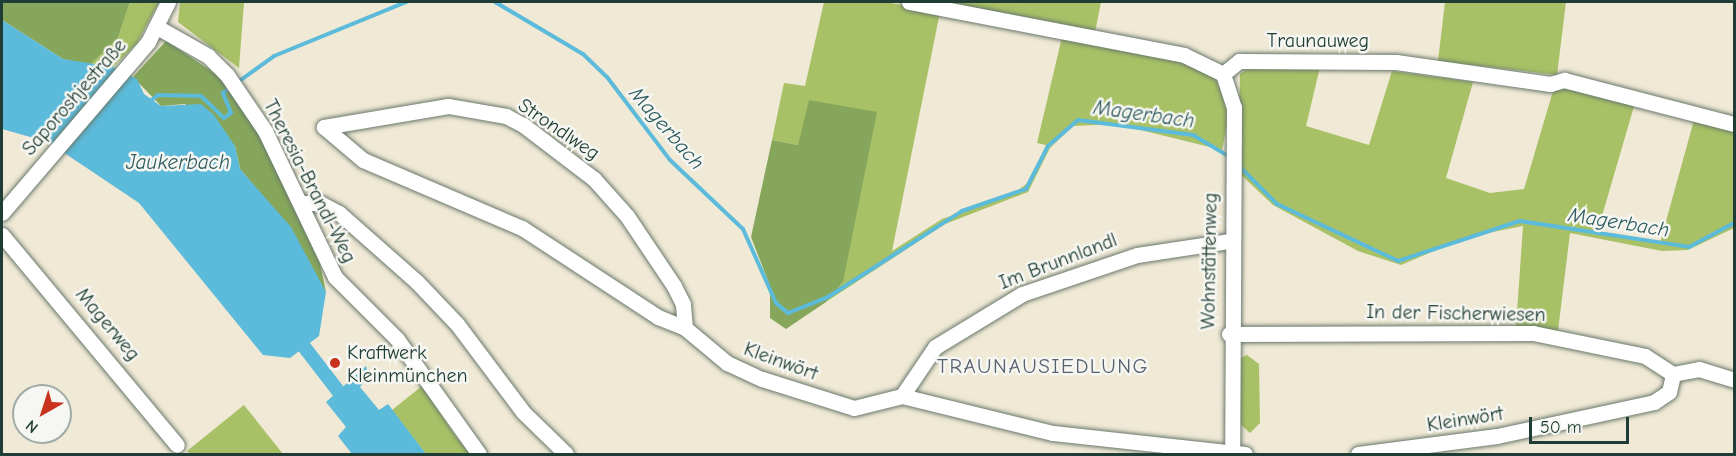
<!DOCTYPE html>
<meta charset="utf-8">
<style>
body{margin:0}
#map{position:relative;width:1736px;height:456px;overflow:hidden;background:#f0e9d5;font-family:"Comic Neue",sans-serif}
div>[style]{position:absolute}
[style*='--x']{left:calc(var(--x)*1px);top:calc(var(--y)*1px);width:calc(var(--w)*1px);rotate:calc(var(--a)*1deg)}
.green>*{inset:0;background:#a8c166}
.forest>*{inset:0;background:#86a75b}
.water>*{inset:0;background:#5cbada}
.stream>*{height:4px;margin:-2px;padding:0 2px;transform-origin:2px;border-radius:2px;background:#5cbada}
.canal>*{height:14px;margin:-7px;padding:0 7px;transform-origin:7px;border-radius:7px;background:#5cbada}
.roads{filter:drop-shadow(0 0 2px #68796c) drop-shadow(0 0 2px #68796c)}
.street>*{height:15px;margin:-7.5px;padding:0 7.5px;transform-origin:7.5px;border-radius:7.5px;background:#fff}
.dots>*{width:16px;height:16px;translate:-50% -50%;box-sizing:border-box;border:3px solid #f6f6f2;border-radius:50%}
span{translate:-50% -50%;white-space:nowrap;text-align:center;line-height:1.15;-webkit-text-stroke:5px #f6f6f2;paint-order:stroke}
.street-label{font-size:20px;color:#1f3d34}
.poi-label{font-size:20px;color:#1f3d34}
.left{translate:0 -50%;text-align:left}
.water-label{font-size:21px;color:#2e5c5e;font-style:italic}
.neighbourhood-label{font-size:21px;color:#59616e;letter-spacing:1.5px}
.frame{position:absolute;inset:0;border:3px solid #1f3d34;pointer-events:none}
.north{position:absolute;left:12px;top:384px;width:60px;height:60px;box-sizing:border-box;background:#f6f6f2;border:2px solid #a0aca6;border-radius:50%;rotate:219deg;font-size:16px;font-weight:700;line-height:24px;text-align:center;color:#1f3d34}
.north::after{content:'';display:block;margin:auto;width:21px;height:27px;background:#c8321e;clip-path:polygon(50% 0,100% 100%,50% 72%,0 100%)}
.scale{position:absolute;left:1529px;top:417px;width:100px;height:27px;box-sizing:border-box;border:3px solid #1f3d34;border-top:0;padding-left:8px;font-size:18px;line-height:21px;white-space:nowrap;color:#1f3d34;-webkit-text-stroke:4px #f6f6f2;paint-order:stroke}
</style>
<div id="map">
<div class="green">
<i style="clip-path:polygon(130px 2px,159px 2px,137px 43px,113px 67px,90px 65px,118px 38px)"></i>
<i style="clip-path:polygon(180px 2px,244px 2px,239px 68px,178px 22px)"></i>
<i style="clip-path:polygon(824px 2px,886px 2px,940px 12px,892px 251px,942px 219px,1011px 195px,1032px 180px,1046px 145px,1037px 143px,1062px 37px,1178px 60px,1216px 78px,1229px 115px,1222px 150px,1116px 124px,1073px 126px,1050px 148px,1028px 192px,945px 224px,826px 302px,843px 282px,798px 145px,772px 140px,784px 83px,805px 86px)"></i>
<i style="clip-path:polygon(945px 2px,1101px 2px,1095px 32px)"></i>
<i style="clip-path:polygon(1445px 2px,1566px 2px,1557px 75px,1438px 61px)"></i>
<i style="clip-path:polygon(1320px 67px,1306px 126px,1369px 145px,1392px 71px,1473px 82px,1446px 178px,1490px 193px,1524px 189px,1553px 91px,1561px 85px,1635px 103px,1597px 233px,1628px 239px,1660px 243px,1694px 120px,1734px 129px,1734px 228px,1688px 250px,1662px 251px,1570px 233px,1558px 331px,1516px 326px,1523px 226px,1467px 237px,1401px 265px,1358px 251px,1273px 205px,1238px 172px,1240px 74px,1248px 68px)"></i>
<i style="clip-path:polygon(1247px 355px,1259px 364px,1260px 423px,1250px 433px,1239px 423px,1239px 359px)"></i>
<i style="clip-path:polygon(422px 386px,454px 434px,470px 454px,426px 454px,392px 410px)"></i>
<i style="clip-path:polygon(244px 405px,283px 454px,190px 454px,187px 451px)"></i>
</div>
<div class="forest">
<i style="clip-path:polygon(2px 2px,130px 2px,118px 38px,90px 65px,63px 59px,2px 20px)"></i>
<i style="clip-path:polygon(166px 41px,219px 76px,259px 133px,320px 264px,326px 292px,274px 209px,240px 169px,235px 146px,185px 104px,161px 106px,133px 77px)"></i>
<i style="clip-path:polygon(809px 100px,877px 112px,843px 282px,826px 302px,786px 329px,770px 318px,770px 286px,751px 237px,772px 140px,798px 145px)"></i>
</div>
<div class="water">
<i style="clip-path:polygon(2px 20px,63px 59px,113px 67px,137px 79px,144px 94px,161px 106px,201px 104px,214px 115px,235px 146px,240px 169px,291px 227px,326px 292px,319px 336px,290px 358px,263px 355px,139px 203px,48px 142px,2px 129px)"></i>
<i style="clip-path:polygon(366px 366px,369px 376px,360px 387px,379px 410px,388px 404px,426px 454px,352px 454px,338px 436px,346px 427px,326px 402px)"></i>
</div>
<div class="stream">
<i style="--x:495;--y:2;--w:102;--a:30.6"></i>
<i style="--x:583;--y:54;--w:33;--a:44"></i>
<i style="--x:607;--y:77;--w:104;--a:52.8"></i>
<i style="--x:670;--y:160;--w:100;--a:43.4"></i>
<i style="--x:743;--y:229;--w:81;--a:66"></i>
<i style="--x:776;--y:303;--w:16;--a:40"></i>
<i style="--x:788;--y:313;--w:43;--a:-21.8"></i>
<i style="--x:828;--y:297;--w:159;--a:-32.7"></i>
<i style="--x:962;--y:211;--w:68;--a:-19"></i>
<i style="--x:1026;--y:189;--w:48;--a:-62.9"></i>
<i style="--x:1048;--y:146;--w:40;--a:-41"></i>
<i style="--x:1078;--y:120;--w:116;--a:7.4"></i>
<i style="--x:1193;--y:135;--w:43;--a:30.7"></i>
<i style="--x:238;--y:82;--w:44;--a:-35.8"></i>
<i style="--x:274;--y:56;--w:143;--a:-22.2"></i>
<i style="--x:149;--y:102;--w:11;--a:-38"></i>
<i style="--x:158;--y:95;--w:43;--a:1.3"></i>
<i style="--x:201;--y:96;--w:32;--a:44"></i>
<i style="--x:224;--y:118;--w:9;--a:-36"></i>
<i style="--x:231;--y:113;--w:22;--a:-112"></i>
<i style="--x:223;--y:93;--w:11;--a:-38"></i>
<i style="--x:1237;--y:164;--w:57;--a:45"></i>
<i style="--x:1277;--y:204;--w:134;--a:25.2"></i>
<i style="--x:1398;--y:261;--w:128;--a:-18.2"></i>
<i style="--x:1520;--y:221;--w:171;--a:8.7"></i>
<i style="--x:1689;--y:247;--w:51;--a:-28.1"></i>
</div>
<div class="canal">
<i style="--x:295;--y:335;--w:88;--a:52.4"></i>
</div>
<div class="roads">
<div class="street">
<i style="--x:909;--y:2;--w:280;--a:10.9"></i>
<i style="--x:1184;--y:55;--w:43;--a:26"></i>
<i style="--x:1223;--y:74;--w:21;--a:-39"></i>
<i style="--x:1239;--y:61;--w:157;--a:0.4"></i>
<i style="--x:1396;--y:62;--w:156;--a:8.1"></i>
<i style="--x:1550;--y:84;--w:15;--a:-16"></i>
<i style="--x:1564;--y:80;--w:176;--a:14.5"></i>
<i style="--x:157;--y:27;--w:59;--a:29.6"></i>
<i style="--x:208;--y:56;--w:27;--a:45"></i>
<i style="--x:227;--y:75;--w:68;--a:55.8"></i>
<i style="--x:265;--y:131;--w:162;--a:64.4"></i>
<i style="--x:335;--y:277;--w:88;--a:45"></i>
<i style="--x:397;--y:339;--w:141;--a:54.5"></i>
<i style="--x:1223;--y:74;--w:35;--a:72"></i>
<i style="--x:1234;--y:107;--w:343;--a:90.3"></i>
<i style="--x:302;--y:203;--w:18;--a:0"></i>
<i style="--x:320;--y:203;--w:21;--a:28"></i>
<i style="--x:339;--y:213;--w:104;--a:41.5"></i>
<i style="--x:417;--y:282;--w:58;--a:46.4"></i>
<i style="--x:457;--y:324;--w:110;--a:53.1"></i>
<i style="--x:523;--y:412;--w:60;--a:44.3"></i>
<i style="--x:2;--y:213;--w:225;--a:-49.5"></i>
<i style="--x:148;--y:42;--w:45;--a:-63.4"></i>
<i style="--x:2;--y:235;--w:273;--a:50.2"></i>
<i style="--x:685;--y:328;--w:24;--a:-95"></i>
<i style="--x:683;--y:304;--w:20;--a:-117"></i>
<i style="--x:674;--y:286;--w:84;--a:-123.9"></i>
<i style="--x:627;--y:216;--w:50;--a:-131.7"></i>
<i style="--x:594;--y:179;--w:89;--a:-142.7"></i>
<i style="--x:523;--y:125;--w:19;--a:-152"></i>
<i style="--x:506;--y:116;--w:59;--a:-170.2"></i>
<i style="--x:448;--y:106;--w:126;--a:170.4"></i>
<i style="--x:324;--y:127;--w:51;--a:40.2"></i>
<i style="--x:363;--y:160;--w:173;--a:23.2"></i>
<i style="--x:522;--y:228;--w:163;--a:33.2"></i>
<i style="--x:658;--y:317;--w:29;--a:22"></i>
<i style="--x:685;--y:328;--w:55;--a:39.8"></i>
<i style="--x:727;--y:363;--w:38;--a:25"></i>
<i style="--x:762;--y:379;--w:96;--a:17.5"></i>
<i style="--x:854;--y:408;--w:49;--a:-14"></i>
<i style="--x:902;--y:396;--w:155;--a:13.8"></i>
<i style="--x:1053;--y:433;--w:193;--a:6.2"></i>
<i style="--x:1229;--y:334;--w:304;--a:-0.2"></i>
<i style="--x:1533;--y:333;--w:114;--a:11.6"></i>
<i style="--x:1645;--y:356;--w:33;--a:33"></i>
<i style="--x:902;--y:396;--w:59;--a:-56"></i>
<i style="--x:935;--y:347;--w:102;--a:-31.3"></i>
<i style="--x:1022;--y:294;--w:121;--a:-18.7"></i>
<i style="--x:1137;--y:255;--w:94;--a:-8.6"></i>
<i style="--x:1358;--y:454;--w:140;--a:-7.4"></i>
<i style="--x:1497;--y:436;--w:161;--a:-12.2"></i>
<i style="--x:1654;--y:402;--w:18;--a:-34"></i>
<i style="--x:1669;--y:392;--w:18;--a:-77"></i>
<i style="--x:1673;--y:374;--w:26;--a:-11"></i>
<i style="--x:1699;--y:369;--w:37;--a:17"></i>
</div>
</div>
<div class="dots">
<i style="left:335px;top:363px;background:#c8321e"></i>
</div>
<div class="street-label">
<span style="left:1318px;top:40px">Traunauweg</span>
<span style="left:74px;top:97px;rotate:-49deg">Saporoshjestraße</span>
<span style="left:559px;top:129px;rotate:34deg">Strondlweg</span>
<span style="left:310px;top:181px;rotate:63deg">Theresia-Brandl-Weg</span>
<span style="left:1058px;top:261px;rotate:-21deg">Im Brunnlandl</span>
<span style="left:1209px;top:261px;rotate:-89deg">Wohnstättenweg</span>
<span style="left:1456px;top:313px;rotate:1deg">In der Fischerwiesen</span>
<span style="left:108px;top:324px;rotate:50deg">Magerweg</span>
<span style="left:781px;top:361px;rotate:20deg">Kleinwört</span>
<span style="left:1465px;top:419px;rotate:-9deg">Kleinwört</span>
</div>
<div class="poi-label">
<span class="left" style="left:347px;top:364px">Kraftwerk<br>Kleinmünchen</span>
</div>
<div class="water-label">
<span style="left:1144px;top:114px;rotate:8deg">Magerbach</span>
<span style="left:667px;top:128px;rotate:49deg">Magerbach</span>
<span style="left:178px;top:162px">Jaukerbach</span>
<span style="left:1619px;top:222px;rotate:9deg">Magerbach</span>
</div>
<div class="neighbourhood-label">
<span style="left:1043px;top:366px">TRAUNAUSIEDLUNG</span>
</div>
<div class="frame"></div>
<div class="north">N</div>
<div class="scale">50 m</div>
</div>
